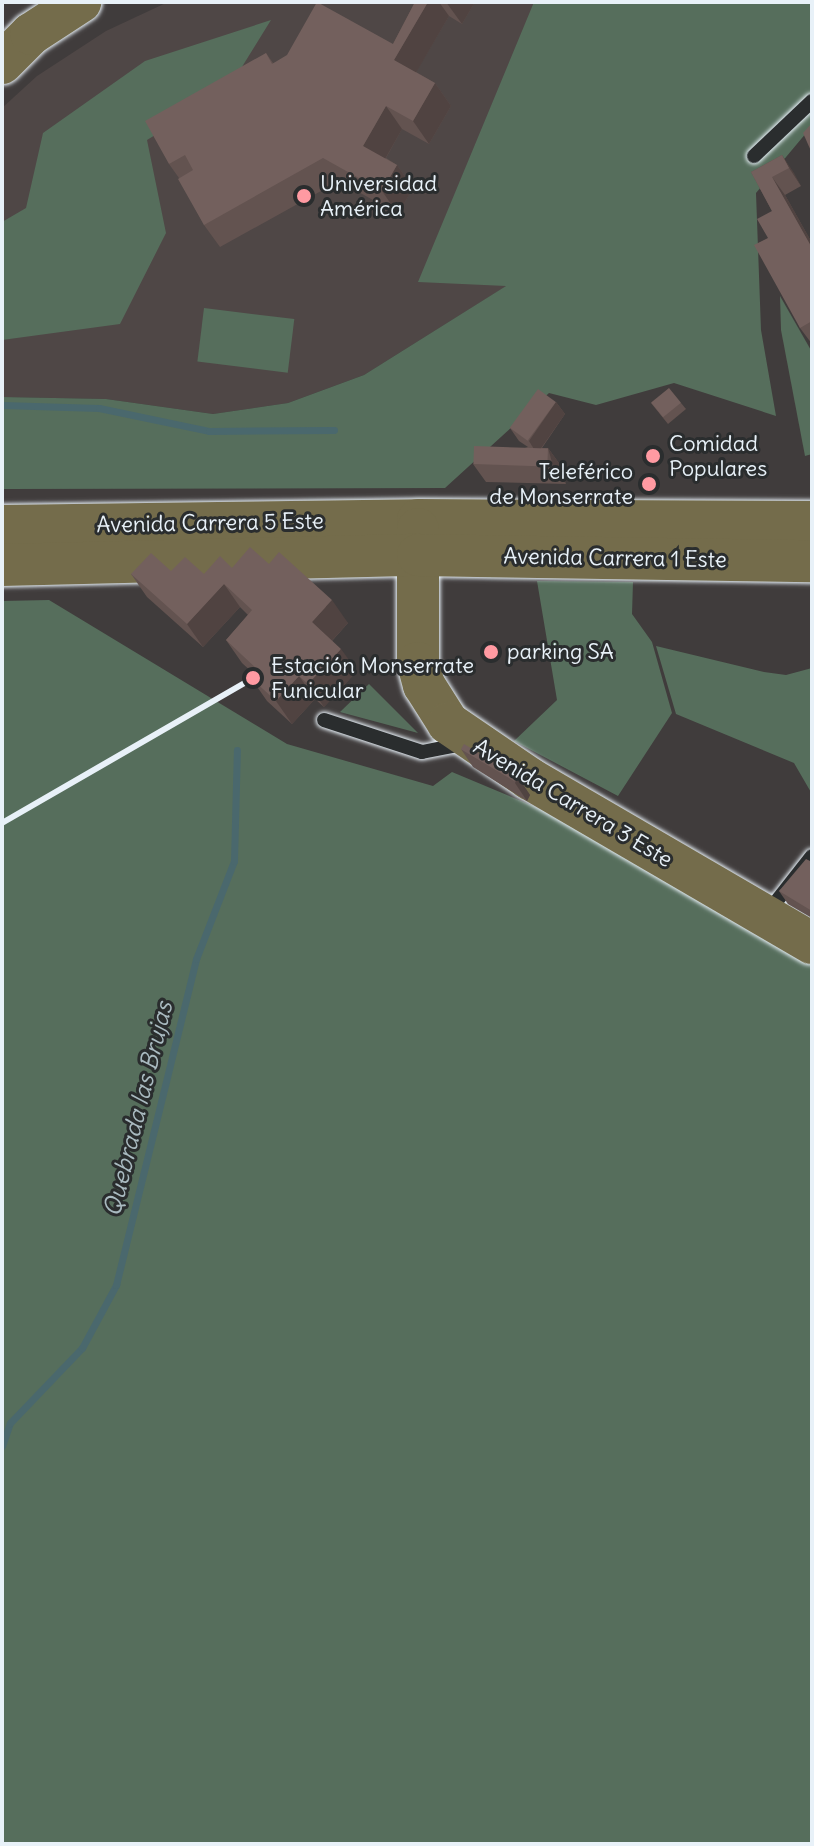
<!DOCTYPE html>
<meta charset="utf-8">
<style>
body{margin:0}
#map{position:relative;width:814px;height:1846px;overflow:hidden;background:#403c3c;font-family:Delius,sans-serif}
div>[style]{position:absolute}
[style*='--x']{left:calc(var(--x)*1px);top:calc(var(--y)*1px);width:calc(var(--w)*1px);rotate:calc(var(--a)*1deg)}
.built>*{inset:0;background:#4f4746}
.green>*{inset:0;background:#566e5c;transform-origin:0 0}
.stream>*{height:7px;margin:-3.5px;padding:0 3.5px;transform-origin:3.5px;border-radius:3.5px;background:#4a686d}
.roads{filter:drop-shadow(0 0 2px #e8f1f8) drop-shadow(0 0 2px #e8f1f8)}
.service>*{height:14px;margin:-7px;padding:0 7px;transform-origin:7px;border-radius:7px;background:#2a2d2e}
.primary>*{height:42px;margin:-21px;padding:0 21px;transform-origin:21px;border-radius:21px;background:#746c4b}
.rail>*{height:6px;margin:-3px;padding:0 3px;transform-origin:3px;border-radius:3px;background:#e8f1f8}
.wall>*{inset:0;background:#635350}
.shaded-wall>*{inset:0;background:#504341}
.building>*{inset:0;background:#73605d;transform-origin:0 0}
.dots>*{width:22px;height:22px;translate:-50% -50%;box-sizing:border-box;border:4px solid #2a2d2e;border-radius:50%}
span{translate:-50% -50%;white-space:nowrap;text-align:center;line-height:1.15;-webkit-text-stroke:6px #2a2d2e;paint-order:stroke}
.poi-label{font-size:22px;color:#e8f1f8}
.left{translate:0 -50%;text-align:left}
.right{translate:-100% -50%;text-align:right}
.street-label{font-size:22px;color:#e8f1f8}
.water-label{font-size:24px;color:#a9bac0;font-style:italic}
.frame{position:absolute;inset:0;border:4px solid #e8f1f8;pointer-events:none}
</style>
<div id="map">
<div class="built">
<i style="clip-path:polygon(168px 2px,812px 2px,508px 285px,364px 375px,288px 403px,213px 414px,106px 399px,2px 397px,2px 108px,37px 76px,106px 31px)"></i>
</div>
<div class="green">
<i style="clip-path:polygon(534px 2px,812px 2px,812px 126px,756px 193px,761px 330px,776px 416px,674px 383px,596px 405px,549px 393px,445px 488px,2px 489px,2px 397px,106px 399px,213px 414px,288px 403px,364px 375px,506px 286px,418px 282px)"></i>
<i style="clip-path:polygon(271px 20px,227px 91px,147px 140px,166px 233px,120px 324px,2px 340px,2px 222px,26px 208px,43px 133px,145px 61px)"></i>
<i style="clip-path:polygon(780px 296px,812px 352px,812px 454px,805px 456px,781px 330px)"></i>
<i style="left:204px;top:308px;width:91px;height:54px;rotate:7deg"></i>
<i style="clip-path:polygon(537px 581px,633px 582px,632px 614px,652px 642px,672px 713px,618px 796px,514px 741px,557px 700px)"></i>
<i style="clip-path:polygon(49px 600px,287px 744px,433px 786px,452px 772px,550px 813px,812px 964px,812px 1844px,2px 1844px,2px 601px)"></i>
<i style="clip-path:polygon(656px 646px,764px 672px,786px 675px,812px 668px,812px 794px,794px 763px,676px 714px)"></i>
<i style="clip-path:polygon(369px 684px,418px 733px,340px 712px)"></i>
</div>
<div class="stream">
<i style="--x:2;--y:405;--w:97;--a:1.8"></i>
<i style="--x:99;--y:408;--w:112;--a:11.8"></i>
<i style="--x:209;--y:431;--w:125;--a:-0.5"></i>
<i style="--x:2;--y:1446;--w:24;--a:-71"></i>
<i style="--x:10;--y:1423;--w:104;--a:-46.2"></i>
<i style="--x:82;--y:1348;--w:72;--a:-61.6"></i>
<i style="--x:116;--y:1285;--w:336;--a:-76.2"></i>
<i style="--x:196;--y:959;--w:105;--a:-68.8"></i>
<i style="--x:234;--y:861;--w:111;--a:-88.5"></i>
</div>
<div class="roads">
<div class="service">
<i style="--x:754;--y:156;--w:80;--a:-43.5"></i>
<i style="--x:324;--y:720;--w:103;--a:18.1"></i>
<i style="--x:422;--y:752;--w:42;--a:-11"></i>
<i style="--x:768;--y:912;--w:71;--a:-51.8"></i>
</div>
<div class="primary">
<i style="--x:2;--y:63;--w:41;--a:-45"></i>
<i style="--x:31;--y:34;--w:59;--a:-33.1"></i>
<i style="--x:2;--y:526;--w:416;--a:-0.8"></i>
<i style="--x:418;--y:520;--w:394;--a:0.3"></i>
<i style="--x:418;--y:529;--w:134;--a:90"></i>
<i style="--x:418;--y:663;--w:23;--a:75"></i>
<i style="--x:424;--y:685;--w:45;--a:57.7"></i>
<i style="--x:448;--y:723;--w:99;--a:34.3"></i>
<i style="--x:530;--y:779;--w:326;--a:30.2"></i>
<i style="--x:2;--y:565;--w:416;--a:-1.4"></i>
<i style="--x:418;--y:555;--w:394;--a:0.9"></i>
</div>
</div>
<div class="rail">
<i style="--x:2;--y:823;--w:290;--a:-30"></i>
</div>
<div class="wall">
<i style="clip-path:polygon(415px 2px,475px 2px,462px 24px,449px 16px,416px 72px,435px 83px,451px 106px,429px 144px,402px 129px,386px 158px,397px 165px,413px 188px,398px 214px,339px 181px,220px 247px,204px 225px,179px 178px,169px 164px,266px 53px,273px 63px,393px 44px)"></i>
<i style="clip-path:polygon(782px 155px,801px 186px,785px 195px,812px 243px,812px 344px,800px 328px,768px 238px,772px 211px,751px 172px)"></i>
<i style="clip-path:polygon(556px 402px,565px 414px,542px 448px,548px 448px,561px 466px,566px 484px,486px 482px,473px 464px,528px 447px,519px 441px,510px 428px)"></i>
<i style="clip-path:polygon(651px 403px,681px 403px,686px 409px,668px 424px)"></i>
<i style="clip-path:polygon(269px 564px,348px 623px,332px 641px,357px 671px,324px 707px,315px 699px,292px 724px,267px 701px,251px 678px,254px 674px,242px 663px,226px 640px,248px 615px,240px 607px,203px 647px,147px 597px,131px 574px,171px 571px,204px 574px,232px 568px)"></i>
<i style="clip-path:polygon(461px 749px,518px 777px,530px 795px,527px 801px,473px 767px)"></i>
<i style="clip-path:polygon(812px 862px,812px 918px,788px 904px,779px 891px)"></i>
</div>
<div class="shaded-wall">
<i style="clip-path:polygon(428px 2px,439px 2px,449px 16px,410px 83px,394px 60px)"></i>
<i style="clip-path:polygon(446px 2px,475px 2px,462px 24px)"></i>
<i style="clip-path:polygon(435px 83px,451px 106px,429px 144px,413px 121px)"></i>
<i style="clip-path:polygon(386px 106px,402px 129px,380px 168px,363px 146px)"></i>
<i style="clip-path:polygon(782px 155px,794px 173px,801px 186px,789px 168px)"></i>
<i style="clip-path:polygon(397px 165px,413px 188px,398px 214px,382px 191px)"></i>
<i style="clip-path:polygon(772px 177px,785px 195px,812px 243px,812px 248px)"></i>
<i style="clip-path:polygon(556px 402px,565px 414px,537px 454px,529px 441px)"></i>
<i style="clip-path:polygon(548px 448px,561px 466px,566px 484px,553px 466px)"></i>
<i style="clip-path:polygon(224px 584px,240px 607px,203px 647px,187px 624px)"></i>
<i style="clip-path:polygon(332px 600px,348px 623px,328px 645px,312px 622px)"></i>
<i style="clip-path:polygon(341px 649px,357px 671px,324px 707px,308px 684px)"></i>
<i style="clip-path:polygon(299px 676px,315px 699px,292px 724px,276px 701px)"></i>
<i style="clip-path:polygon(518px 777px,530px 795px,527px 801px,515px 783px)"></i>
</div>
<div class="building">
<i style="clip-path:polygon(317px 2px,393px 44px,415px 2px,428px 2px,394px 60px,435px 83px,413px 121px,386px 106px,363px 146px,397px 165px,382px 191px,323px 158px,204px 225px,178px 179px,193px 170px,185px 155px,169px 164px,145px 121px,266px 53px,272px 64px,287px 55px)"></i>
<i style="clip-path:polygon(812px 123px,812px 150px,811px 151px,803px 133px)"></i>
<i style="clip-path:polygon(782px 155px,789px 168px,772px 177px,812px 248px,812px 321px,800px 328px,754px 245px,768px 238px,757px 219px,772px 211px,751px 172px)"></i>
<i style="left:669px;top:388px;width:19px;height:23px;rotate:51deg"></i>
<i style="left:538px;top:389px;width:22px;height:48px;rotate:36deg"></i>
<i style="left:474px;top:446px;width:74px;height:18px;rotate:2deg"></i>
<i style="clip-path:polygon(250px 547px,269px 564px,279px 552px,332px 600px,312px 622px,341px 649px,308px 684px,299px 676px,276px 701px,251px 678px,258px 670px,226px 640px,252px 610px,224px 584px,187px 624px,131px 574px,151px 553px,171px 571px,185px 557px,204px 574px,220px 556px,232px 568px)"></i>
<i style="left:464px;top:744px;width:63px;height:6px;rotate:31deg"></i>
<i style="clip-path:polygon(806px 859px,812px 862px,812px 911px,779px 891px)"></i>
</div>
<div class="dots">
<i style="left:304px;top:196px;background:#ff9aa2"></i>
<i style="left:653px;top:456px;background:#ff9aa2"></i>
<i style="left:649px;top:484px;background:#ff9aa2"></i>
<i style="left:491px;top:652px;background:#ff9aa2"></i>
<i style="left:253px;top:678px;background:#ff9aa2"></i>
</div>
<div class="poi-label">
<span class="left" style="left:320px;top:196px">Universidad<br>América</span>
<span class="left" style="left:669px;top:456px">Comidad<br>Populares</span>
<span class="right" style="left:633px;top:484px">Teleférico<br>de Monserrate</span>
<span class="left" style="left:507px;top:652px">parking SA</span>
<span class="left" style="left:271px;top:678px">Estación Monserrate<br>Funicular</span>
</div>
<div class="street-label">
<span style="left:210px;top:523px;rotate:-1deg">Avenida Carrera 5 Este</span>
<span style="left:615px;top:558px;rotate:1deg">Avenida Carrera 1 Este</span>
<span style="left:573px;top:803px;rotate:31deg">Avenida Carrera 3 Este</span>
</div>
<div class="water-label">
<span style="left:138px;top:1109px;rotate:-76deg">Quebrada las Brujas</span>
</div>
<div class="frame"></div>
</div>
